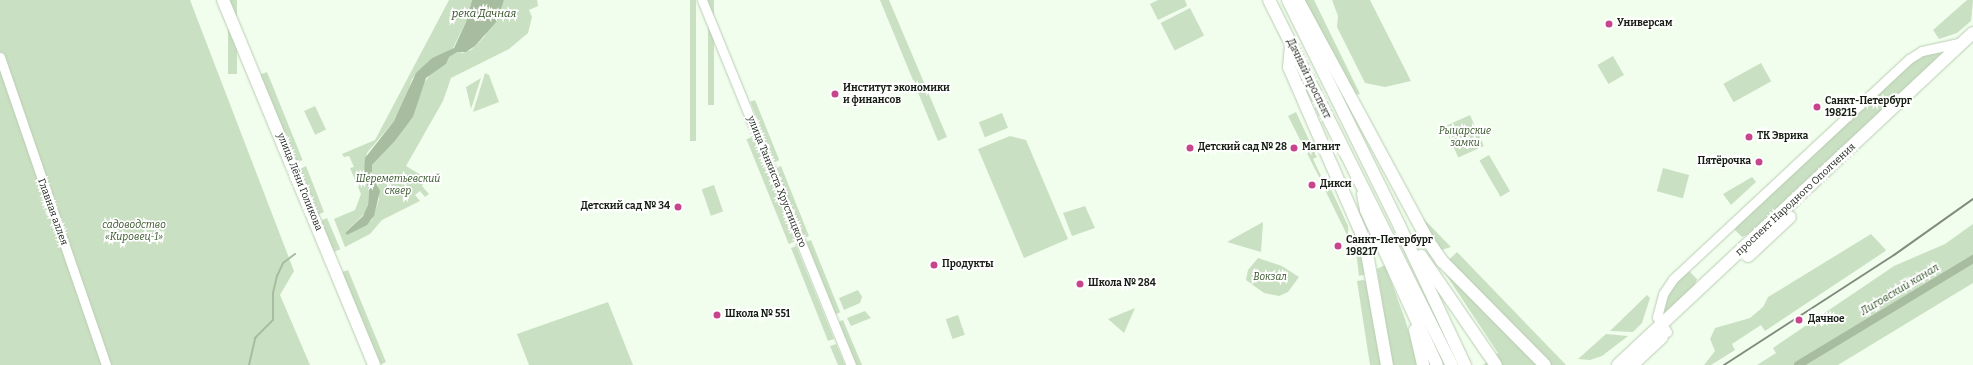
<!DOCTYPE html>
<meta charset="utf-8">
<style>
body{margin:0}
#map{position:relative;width:1973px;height:365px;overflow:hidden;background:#f1feed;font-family:Bitter,serif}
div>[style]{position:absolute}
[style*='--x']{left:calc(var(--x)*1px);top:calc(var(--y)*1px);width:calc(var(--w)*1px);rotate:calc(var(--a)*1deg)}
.green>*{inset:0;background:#cae0c3;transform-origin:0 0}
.water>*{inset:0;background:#a8bda0}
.stream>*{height:2px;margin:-1px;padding:0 1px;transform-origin:1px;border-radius:1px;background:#a8bda0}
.canal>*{height:8px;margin:-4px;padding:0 4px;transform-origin:4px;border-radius:4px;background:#a8bda0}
.roads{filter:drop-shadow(0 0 1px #b9cdb2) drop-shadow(0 0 1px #b9cdb2)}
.street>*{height:9px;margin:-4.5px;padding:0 4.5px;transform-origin:4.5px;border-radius:4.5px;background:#fff}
.secondary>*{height:12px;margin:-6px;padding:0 6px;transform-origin:6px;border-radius:6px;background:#fff}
.rail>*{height:2px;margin:-1px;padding:0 1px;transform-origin:1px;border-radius:1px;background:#808b7d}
.dots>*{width:11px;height:11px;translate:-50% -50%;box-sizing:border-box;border:2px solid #fff;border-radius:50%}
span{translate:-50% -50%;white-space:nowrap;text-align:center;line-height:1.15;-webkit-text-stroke:3.5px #fff;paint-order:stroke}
.poi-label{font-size:10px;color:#171f15;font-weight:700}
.left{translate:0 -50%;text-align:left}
.right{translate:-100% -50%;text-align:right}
.street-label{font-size:10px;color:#171f15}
.park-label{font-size:10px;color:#335126;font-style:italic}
.water-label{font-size:11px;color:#315025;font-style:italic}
</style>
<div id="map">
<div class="green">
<i style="clip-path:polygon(0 0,190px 0,294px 271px,280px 295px,310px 365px,0 365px)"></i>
<i style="left:228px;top:0;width:9px;height:74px"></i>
<i style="clip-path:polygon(evenodd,449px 0,472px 0,466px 22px,453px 48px,462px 53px,471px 50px,484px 37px,504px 0,537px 0,538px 6px,529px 10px,532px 17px,528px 33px,509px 49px,451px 78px,443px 101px,406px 166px,426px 178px,422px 186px,429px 194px,425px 197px,420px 191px,415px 195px,420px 201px,382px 220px,370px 234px,345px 247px,334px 219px,355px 210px,361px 194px,350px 168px,354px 167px,349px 156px,344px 157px,342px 154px,375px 140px,449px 0,448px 52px,446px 64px,430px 75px,423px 84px,413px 117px,395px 141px,372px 165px,372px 175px,378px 184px,379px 199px,372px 220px,347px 235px,345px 233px,366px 212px,368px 205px,369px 191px,364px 173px,367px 153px,394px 121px,407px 96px,412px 79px,432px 58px,448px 52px)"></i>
<i style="left:690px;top:0;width:6px;height:141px"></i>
<i style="left:708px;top:0;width:6px;height:105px"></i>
<i style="clip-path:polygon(880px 0,889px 0,947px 137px,938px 141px)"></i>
<i style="clip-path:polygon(1158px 0,1185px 0,1187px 6px,1158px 20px,1150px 4px)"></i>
<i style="clip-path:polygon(1301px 0,1314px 0,1360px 94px,1354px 95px)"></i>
<i style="clip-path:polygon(1332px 0,1370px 0,1411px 81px,1385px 87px,1365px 83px,1337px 27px,1338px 16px)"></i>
<i style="clip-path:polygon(1967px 0,1973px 0,1971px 21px,1957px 33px,1939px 39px,1933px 30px)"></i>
<i style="left:1190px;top:8px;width:31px;height:33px;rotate:63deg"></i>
<i style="clip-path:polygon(1942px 51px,1943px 53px,1751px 233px,1742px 237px,1733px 228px,1918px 56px)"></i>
<i style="left:1613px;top:56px;width:22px;height:18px;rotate:60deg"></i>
<i style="left:1761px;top:63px;width:21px;height:43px;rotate:61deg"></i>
<i style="left:267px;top:72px;width:95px;height:9px;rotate:68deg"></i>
<i style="clip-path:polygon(485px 73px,489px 75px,499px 102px,473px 112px)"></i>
<i style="clip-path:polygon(481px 78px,471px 109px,466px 87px)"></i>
<i style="left:755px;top:100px;width:65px;height:5px;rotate:68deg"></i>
<i style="left:315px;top:106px;width:26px;height:12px;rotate:65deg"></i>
<i style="clip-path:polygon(1296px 112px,1317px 157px,1313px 159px,1322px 178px,1320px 179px,1288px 116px)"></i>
<i style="left:1002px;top:113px;width:16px;height:25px;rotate:68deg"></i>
<i style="left:1470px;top:115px;width:34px;height:28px;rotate:66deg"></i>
<i style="clip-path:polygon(1010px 136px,1026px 140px,1068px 239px,1024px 258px,978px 149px)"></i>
<i style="left:752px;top:137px;width:113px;height:6px;rotate:68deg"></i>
<i style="left:1489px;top:155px;width:42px;height:11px;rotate:60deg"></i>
<i style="clip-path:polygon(306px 166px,324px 212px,317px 215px,298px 170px)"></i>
<i style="clip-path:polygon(781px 166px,809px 236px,805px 238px,776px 168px)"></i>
<i style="left:1663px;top:168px;width:27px;height:24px;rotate:15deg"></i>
<i style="clip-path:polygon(1752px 177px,1756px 182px,1731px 205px,1723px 194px)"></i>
<i style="left:714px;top:185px;width:28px;height:13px;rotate:71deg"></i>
<i style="clip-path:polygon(1330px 187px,1348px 226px,1349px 239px,1325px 190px)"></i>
<i style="clip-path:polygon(1085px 206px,1095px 228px,1072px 236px,1063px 213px)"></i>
<i style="clip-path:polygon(1416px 211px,1451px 247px,1441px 250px)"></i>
<i style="left:327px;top:218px;width:34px;height:9px;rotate:67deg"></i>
<i style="clip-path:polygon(1263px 222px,1261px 252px,1227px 242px)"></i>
<i style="clip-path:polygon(1973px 224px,1973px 283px,1838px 365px,1757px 365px,1776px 353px,1773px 348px,1894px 266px,1945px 244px)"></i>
<i style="clip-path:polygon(1353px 226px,1361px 243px,1367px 274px,1359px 276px)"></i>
<i style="clip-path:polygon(1871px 234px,1886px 250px,1884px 252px,1765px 331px,1761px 325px,1732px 344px,1735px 350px,1711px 365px,1704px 365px,1715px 351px,1710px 339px,1715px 328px,1750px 318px,1763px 307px,1768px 297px)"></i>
<i style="left:811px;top:240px;width:78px;height:5px;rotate:68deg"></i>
<i style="clip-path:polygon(796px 246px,834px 339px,828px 341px,791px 248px)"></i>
<i style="clip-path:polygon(1427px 246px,1537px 365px,1483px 365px,1498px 353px)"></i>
<i style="left:1457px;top:252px;width:158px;height:11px;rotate:46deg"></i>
<i style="clip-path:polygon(1258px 258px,1282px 266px,1299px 277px,1288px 292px,1279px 296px,1264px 293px,1246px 280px,1248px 270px)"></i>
<i style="clip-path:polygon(1385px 265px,1405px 319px,1418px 365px,1392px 365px,1377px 269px)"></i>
<i style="clip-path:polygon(348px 270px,386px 362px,380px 365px,340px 273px)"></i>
<i style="clip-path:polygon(1689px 271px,1697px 279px,1693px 289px,1664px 316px,1661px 316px,1665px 297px,1672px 286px)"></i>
<i style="clip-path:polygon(1363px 280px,1368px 282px,1382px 365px,1370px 365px,1357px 281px)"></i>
<i style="clip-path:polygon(858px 290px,862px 297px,860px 303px,844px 310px,839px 298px)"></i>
<i style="clip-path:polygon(1647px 295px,1650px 298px,1642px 323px,1633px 332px,1610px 331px)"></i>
<i style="clip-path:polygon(608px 302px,633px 365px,529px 365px,517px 334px)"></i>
<i style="clip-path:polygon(1135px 308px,1124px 333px,1108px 319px)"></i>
<i style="clip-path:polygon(865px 311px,871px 318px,851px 326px,847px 318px)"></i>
<i style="left:958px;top:315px;width:21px;height:13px;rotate:71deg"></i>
<i style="left:843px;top:320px;width:49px;height:5px;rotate:67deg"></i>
<i style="clip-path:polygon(1606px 334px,1628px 336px,1602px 356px,1590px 360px,1578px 359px)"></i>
<i style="clip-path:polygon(836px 344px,845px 365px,838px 365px,830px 346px)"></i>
</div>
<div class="water">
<i style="clip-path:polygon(472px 0,504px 0,497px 21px,475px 46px,466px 52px,457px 52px,449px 57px,446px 64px,426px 78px,413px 117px,395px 141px,372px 165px,372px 175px,380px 191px,374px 216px,367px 225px,347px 235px,345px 233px,363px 216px,368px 205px,369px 191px,364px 173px,365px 158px,394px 121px,416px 73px,432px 58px,454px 48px,466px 22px)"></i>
</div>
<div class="stream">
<i style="--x:249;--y:365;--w:28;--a:-77"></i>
<i style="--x:255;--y:338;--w:25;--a:-45"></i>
<i style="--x:273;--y:320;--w:27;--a:-90"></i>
<i style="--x:273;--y:293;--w:17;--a:-77"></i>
<i style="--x:277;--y:276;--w:14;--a:-65"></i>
<i style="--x:283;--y:263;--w:15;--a:-37"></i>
</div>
<div class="canal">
<i style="--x:1798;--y:365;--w:205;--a:-31.2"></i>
</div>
<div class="roads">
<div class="street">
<i style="--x:702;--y:0;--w:394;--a:67.8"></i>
<i style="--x:0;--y:57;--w:326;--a:71"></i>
<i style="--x:1667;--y:332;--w:18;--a:-124"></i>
<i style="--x:1657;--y:317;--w:24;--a:-75"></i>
<i style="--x:1663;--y:294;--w:18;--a:-56"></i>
<i style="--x:1673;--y:279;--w:323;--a:-43"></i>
<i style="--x:1909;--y:59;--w:15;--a:-32"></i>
<i style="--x:1922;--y:51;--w:42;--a:-12.4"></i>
</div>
<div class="secondary">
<i style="--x:223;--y:0;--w:395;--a:67.5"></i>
<i style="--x:1269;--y:0;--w:408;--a:63.4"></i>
<i style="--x:1288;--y:0;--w:253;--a:63.7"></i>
<i style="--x:1400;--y:227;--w:153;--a:64.8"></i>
<i style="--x:1298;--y:0;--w:272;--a:61.6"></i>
<i style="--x:1427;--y:239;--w:27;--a:56"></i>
<i style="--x:1442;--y:261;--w:146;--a:45.3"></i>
<i style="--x:1291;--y:45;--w:22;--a:95"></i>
<i style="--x:1289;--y:67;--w:191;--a:66.5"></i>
<i style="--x:1365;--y:242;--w:125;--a:79.9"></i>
<i style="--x:1363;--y:194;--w:16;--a:79"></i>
<i style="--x:1366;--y:210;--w:170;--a:65.4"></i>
<i style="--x:1421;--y:256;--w:132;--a:55.5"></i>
<i style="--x:1748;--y:256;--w:57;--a:-42.9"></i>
<i style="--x:1415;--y:330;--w:36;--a:77"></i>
<i style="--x:1618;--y:365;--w:486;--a:-43.1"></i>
<i style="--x:1632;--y:365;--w:41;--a:-43"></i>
</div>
</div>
<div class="rail">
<i style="--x:1724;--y:365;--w:202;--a:-32.9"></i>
<i style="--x:1894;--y:255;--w:97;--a:-35.3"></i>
</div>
<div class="dots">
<i style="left:1609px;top:24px;background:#c7458d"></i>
<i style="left:835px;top:94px;background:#c7458d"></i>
<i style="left:1817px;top:107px;background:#c7458d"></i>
<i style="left:1749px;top:137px;background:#c7458d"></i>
<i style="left:1190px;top:148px;background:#c7458d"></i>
<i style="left:1294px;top:148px;background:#c7458d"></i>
<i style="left:1759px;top:162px;background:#c7458d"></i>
<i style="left:1312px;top:185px;background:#c7458d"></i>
<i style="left:678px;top:207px;background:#c7458d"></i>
<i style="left:1338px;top:246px;background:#c7458d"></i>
<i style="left:934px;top:265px;background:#c7458d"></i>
<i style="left:1080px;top:284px;background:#c7458d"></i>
<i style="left:717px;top:315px;background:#c7458d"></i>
<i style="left:1799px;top:320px;background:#c7458d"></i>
</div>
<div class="poi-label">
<span class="left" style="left:1617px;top:24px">Универсам</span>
<span class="left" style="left:843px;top:94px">Институт экономики<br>и финансов</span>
<span class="left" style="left:1825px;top:107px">Санкт-Петербург<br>198215</span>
<span class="left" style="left:1757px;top:137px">ТК Эврика</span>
<span class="left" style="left:1198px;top:148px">Детский сад № 28</span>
<span class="left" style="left:1302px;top:148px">Магнит</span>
<span class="right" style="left:1751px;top:162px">Пятёрочка</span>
<span class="left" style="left:1320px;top:185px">Дикси</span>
<span class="right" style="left:670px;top:207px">Детский сад № 34</span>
<span class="left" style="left:1346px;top:246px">Санкт-Петербург<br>198217</span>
<span class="left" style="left:942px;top:265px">Продукты</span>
<span class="left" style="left:1088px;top:284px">Школа № 284</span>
<span class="left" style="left:725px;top:315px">Школа № 551</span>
<span class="left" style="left:1808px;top:320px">Дачное</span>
</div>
<div class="street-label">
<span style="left:1308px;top:79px;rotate:64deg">Дачный проспект</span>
<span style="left:299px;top:182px;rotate:68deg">улица Лёни Голикова</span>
<span style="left:776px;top:182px;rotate:68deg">улица Танкиста Хрустицкого</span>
<span style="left:1796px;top:200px;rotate:-43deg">проспект Народного Ополчения</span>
<span style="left:52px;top:212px;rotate:70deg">Главная аллея</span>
</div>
<div class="park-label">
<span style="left:1465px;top:137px">Рыцарские<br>замки</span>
<span style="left:398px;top:185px">Шереметьевский<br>сквер</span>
<span style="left:134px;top:231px">садоводство<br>«Кировец-1»</span>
<span style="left:1270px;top:278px">Вокзал</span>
</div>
<div class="water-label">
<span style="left:484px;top:14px">река Дачная</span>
<span style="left:1900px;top:290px;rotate:-31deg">Лиговский канал</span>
</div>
</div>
